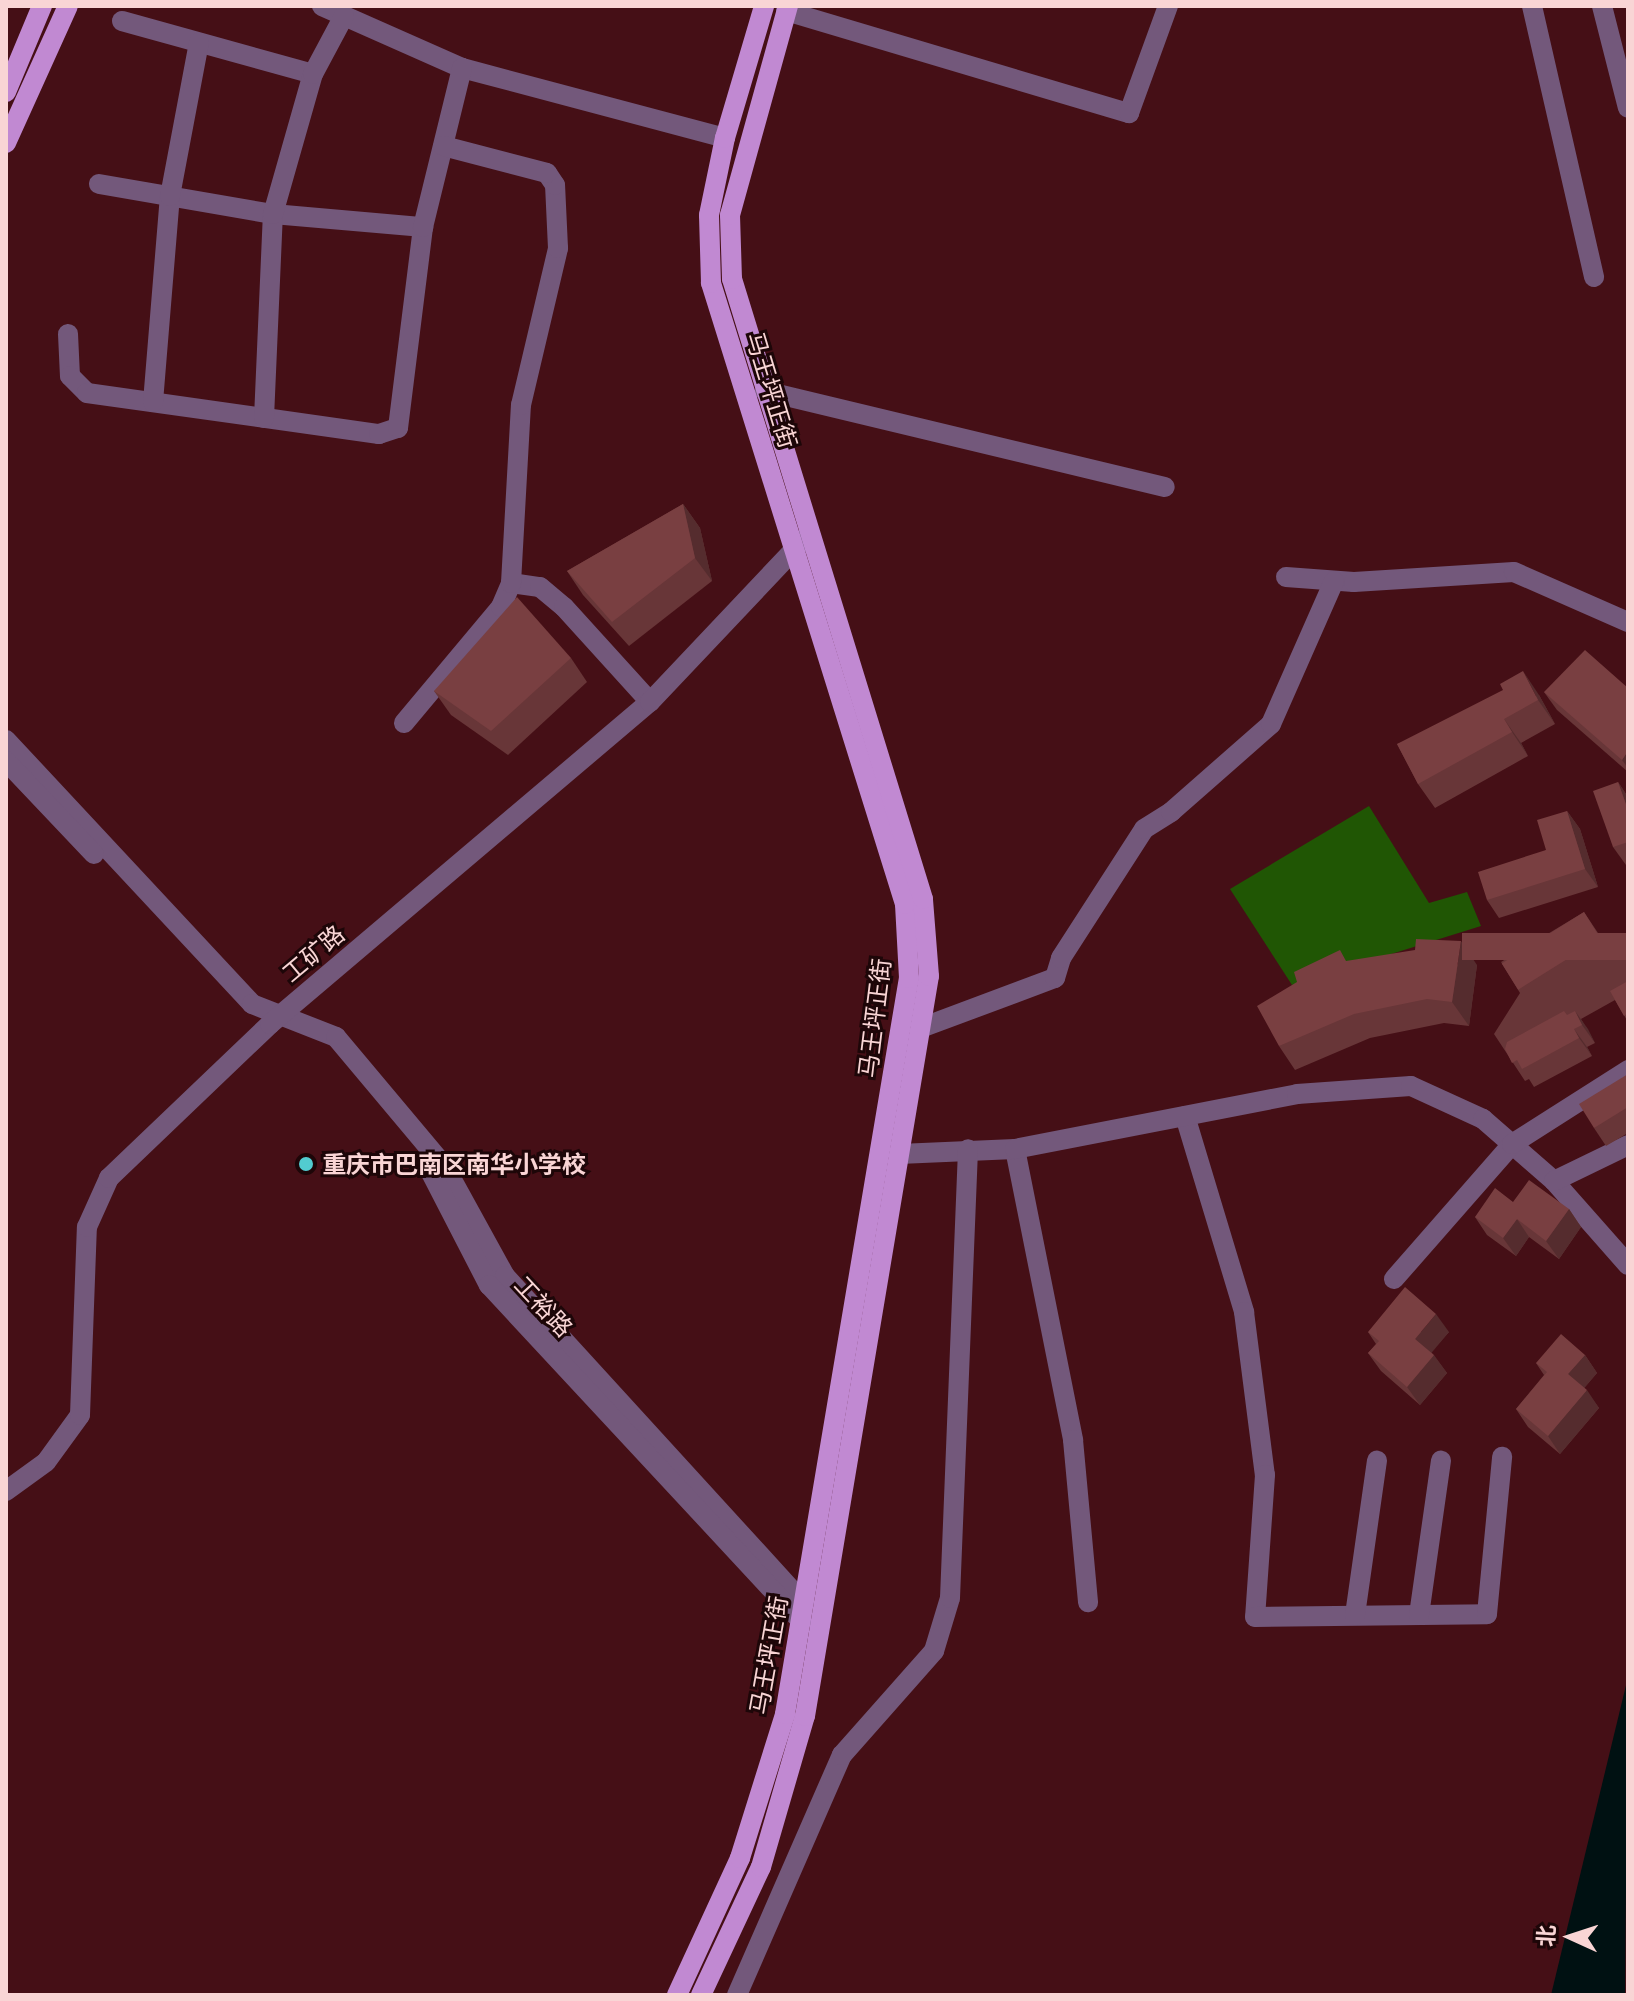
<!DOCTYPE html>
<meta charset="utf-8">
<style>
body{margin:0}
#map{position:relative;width:1634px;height:2001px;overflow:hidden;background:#450f16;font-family:Commissioner,"Noto Sans SC",sans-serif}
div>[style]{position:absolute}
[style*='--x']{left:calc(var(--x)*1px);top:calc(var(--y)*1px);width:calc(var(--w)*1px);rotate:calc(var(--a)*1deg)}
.green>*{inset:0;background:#205604}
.water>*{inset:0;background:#001112}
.minor>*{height:20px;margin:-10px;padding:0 10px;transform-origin:10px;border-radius:10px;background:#73587b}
.major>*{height:20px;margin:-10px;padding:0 10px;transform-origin:10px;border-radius:10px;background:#c189d2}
.wall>*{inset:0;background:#683638}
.shaded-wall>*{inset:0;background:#552c2e}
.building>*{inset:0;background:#793f41;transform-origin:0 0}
.dots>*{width:22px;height:22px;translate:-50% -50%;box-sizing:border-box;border:4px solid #1d0608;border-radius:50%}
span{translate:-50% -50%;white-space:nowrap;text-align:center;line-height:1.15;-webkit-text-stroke:6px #1d0608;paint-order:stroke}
.street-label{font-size:24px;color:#f9d5d5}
.poi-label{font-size:24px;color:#f9d5d5;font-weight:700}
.left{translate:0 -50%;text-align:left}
.frame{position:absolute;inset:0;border:8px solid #f9d5d5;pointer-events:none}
.north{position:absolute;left:1530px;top:1897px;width:80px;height:80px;-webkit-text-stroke:6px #1d0608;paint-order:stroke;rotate:273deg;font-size:22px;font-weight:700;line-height:32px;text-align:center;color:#f9d5d5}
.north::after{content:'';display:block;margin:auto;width:28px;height:36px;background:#f9d5d5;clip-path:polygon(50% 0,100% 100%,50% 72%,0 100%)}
</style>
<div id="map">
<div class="green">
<i style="clip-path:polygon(1369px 806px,1429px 903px,1467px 892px,1481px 926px,1292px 985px,1230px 889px)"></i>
</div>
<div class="water">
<i style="clip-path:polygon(1628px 1677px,1625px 1995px,1551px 1995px)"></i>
</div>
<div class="minor">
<i style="--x:322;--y:6;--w:153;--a:23.9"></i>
<i style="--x:462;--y:68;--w:272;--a:14.9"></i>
<i style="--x:1532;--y:6;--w:278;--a:77.1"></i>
<i style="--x:1602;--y:6;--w:105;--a:75.7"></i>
<i style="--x:786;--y:11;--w:358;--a:16.6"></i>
<i style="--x:1129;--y:113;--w:114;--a:-70"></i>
<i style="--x:122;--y:21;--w:198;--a:15.5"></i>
<i style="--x:99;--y:184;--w:177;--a:9.8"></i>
<i style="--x:273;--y:214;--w:151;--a:5"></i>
<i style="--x:68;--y:334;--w:42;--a:87.3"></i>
<i style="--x:70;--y:376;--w:24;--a:45"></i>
<i style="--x:87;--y:393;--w:295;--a:8"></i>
<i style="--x:379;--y:434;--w:20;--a:-18"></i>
<i style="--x:398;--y:428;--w:203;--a:-82.9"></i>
<i style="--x:423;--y:227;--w:164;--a:-76.2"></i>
<i style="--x:765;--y:391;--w:411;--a:13.5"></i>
<i style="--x:153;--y:402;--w:207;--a:-85.3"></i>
<i style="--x:170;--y:196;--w:156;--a:-79.3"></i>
<i style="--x:264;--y:418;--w:204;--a:-87.5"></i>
<i style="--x:273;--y:214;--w:146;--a:-74.1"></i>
<i style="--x:313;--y:74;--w:66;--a:-61.9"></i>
<i style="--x:1286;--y:577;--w:68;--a:4.2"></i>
<i style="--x:1354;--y:582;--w:160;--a:-3.6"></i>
<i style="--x:1514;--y:572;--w:124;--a:23.7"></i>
<i style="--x:511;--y:583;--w:29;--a:8"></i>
<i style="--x:540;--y:587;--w:31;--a:40"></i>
<i style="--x:564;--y:607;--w:128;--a:47.8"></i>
<i style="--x:404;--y:723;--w:151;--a:-50.1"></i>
<i style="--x:501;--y:607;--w:26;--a:-67"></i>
<i style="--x:511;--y:583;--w:178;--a:-86.8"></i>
<i style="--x:521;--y:405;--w:161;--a:-76.7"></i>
<i style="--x:558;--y:248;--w:63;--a:-92.7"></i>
<i style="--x:555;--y:185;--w:14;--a:-124"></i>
<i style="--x:547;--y:173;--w:107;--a:-165.4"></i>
<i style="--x:6;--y:740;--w:361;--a:47"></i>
<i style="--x:252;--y:1004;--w:90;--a:21.4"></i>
<i style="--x:336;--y:1037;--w:170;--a:50"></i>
<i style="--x:445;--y:1167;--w:124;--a:61.2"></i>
<i style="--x:505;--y:1276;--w:443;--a:47.6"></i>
<i style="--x:6;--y:761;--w:128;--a:46.6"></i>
<i style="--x:921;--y:1028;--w:143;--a:-20.5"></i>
<i style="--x:1055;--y:978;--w:21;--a:-73"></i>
<i style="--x:1061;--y:958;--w:153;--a:-57.2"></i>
<i style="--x:1144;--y:829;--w:32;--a:-32"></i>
<i style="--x:1171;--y:812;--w:133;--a:-41.3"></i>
<i style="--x:1271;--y:724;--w:156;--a:-66.2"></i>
<i style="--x:1185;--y:1116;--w:205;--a:73.2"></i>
<i style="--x:1244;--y:1312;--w:164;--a:82.7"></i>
<i style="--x:1265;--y:1475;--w:142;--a:94"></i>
<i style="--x:1255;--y:1617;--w:232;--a:-0.7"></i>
<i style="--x:1487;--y:1614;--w:158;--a:-84.5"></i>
<i style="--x:1015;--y:1149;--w:297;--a:78.7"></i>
<i style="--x:1073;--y:1440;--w:163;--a:84.7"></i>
<i style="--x:899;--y:1154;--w:116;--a:-2.5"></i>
<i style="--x:1015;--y:1149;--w:287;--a:-11"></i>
<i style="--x:1297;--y:1094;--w:114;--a:-4"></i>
<i style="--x:1411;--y:1086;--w:79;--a:24.6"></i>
<i style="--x:1483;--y:1119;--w:94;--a:41.1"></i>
<i style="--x:1554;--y:1181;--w:112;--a:48.6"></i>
<i style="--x:429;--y:1169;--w:131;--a:62.7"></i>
<i style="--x:489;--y:1285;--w:459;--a:47.1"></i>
<i style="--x:1554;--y:1181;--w:82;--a:-25.9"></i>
<i style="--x:1394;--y:1279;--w:179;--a:-48.8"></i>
<i style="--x:1512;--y:1144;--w:138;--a:-32.5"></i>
<i style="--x:6;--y:1491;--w:49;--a:-35.9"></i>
<i style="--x:46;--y:1462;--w:58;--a:-54.1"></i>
<i style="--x:80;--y:1415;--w:188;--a:-87.9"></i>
<i style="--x:87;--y:1227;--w:54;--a:-65.8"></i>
<i style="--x:109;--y:1178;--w:223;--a:-43.7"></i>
<i style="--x:270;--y:1024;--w:498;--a:-40.3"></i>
<i style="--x:650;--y:702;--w:224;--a:-46.6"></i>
<i style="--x:1355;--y:1615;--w:156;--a:-81.9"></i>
<i style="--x:1419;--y:1615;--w:156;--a:-81.9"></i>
<i style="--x:737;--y:1995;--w:262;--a:-66.4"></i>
<i style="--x:842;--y:1755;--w:139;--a:-48.5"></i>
<i style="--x:934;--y:1651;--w:55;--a:-73.2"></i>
<i style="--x:950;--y:1598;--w:449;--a:-87.7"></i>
</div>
<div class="major">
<i style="--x:6;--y:92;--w:93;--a:-67.3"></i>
<i style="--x:6;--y:143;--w:150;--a:-65.7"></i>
<i style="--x:677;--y:1995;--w:151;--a:-65.3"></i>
<i style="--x:740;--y:1858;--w:151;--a:-72.6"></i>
<i style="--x:785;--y:1714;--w:746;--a:-80.44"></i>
<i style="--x:909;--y:978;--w:74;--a:-93.1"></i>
<i style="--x:905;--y:904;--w:651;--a:-107.35"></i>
<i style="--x:711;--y:283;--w:68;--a:-91.7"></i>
<i style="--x:709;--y:215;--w:79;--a:-78.3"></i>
<i style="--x:725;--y:138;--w:138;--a:-73.5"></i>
<i style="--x:701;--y:1995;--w:141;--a:-64.9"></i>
<i style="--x:761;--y:1867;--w:157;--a:-73.8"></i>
<i style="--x:805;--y:1716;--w:750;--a:-80.49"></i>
<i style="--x:929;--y:976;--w:77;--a:-94.5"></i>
<i style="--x:923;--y:899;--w:649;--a:-107.12"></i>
<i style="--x:732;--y:279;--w:64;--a:-91.8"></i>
<i style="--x:730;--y:215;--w:217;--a:-74.5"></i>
</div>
<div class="wall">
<i style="clip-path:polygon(683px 504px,700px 528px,712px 581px,629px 646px,583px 595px,567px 571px)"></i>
<i style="clip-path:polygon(571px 658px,587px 682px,508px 755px,451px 715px,434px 691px)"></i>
<i style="clip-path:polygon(1628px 688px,1628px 772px,1557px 710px,1544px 692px)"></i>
<i style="clip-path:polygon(1539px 695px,1555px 724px,1521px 743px,1528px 756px,1435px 808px,1418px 784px,1397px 744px)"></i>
<i style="clip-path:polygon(1618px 782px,1628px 797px,1628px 864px,1626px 865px,1613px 847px)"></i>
<i style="clip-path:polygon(1567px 811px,1580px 829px,1598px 887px,1499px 918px,1487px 900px,1546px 850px)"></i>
<i style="clip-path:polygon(1584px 912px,1606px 945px,1628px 933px,1628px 1022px,1615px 1000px,1581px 1019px,1595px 1043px,1587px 1047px,1592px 1056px,1534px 1087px,1529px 1079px,1525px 1081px,1494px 1034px,1520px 993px,1501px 962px)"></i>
<i style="clip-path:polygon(1347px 961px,1477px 965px,1469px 1026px,1444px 1023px,1370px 1038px,1295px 1070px,1279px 1046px)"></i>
<i style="clip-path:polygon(1628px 1074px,1628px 1133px,1606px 1146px,1594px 1128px)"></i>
<i style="clip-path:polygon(1513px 1202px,1569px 1209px,1581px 1227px,1559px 1259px,1529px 1237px,1516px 1256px,1487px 1235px,1475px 1217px)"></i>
<i style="clip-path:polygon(1368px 1332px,1449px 1332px,1431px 1352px,1447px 1373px,1420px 1405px,1381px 1371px,1368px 1353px,1376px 1344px)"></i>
<i style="clip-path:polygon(1585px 1355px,1597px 1373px,1584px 1388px,1599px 1408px,1560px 1454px,1528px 1427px,1516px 1409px,1544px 1375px,1536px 1363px)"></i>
</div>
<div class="shaded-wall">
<i style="clip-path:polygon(683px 504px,700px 528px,712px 581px,695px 558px)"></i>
<i style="clip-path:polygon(1523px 671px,1539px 695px,1555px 724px,1538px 700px)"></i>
<i style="clip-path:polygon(1504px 719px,1521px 743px,1528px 756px,1512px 732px)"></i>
<i style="clip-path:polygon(1628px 751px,1628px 768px,1622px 760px)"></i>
<i style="clip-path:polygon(1618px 782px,1628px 797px,1628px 810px)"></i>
<i style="clip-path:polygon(1567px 811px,1580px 829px,1598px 887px,1585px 869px)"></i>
<i style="clip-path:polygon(1461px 941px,1477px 965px,1469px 1026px,1452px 1002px)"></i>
<i style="clip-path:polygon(1575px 1011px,1588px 1029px,1595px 1043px,1582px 1025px)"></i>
<i style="clip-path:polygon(1574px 1029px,1587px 1047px,1592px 1056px,1579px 1038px)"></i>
<i style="clip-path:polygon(1569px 1209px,1581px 1227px,1559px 1259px,1546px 1241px)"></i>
<i style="clip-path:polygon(1517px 1219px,1529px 1237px,1516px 1256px,1503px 1238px)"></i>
<i style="clip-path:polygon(1436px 1314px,1449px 1332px,1428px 1357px,1415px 1339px)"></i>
<i style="clip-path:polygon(1434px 1355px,1447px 1373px,1420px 1405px,1407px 1387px)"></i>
<i style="clip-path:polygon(1585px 1355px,1597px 1373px,1581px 1392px,1568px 1374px)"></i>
<i style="clip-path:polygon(1587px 1390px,1599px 1408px,1560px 1454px,1548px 1436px)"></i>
</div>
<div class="building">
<i style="clip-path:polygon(683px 504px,695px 558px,612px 622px,567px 571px)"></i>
<i style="clip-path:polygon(517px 597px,571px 658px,491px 731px,434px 691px)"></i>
<i style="clip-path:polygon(1585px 650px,1628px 688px,1628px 751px,1622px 760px,1544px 692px)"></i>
<i style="clip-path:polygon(1523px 671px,1538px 700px,1504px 719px,1512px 732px,1418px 784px,1397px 744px,1503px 690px,1500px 684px)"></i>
<i style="clip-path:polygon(1618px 782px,1628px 810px,1628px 842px,1613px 847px,1593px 791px)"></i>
<i style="clip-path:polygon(1567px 811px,1585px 869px,1487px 900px,1478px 872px,1546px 850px,1537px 820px)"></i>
<i style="left:1584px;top:912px;width:31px;height:97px;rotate:58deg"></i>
<i style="left:1628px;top:933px;width:27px;height:166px;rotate:90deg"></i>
<i style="clip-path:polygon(1416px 939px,1461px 941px,1452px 1002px,1427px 999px,1354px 1014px,1279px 1046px,1257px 1006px,1297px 982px,1294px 972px,1340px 950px,1346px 961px,1415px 950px)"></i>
<i style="clip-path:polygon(1628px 981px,1628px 1013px,1624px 1016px,1610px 991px)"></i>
<i style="clip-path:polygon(1564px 1011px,1567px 1015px,1575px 1011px,1582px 1025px,1574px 1029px,1579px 1038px,1522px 1069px,1517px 1060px,1512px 1063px,1505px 1049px,1507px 1042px)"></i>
<i style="clip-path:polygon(1628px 1074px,1628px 1107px,1594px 1128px,1579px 1104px)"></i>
<i style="clip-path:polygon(1529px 1180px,1569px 1209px,1546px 1241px,1517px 1219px,1503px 1238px,1475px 1217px,1495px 1188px,1513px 1202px)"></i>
<i style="clip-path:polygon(1405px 1287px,1436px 1314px,1415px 1339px,1434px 1355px,1407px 1387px,1368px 1353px,1379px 1341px,1368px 1332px)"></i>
<i style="clip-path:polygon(1561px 1334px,1585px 1355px,1568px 1374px,1587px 1390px,1548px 1436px,1516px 1409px,1547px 1372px,1536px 1363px)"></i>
</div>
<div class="dots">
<i style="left:306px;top:1164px;background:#52ccd0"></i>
</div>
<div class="street-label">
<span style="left:772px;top:390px;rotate:73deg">马王坪正街</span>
<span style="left:313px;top:953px;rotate:-40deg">工矿路</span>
<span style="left:874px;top:1018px;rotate:-83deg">马王坪正街</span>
<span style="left:544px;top:1306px;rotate:47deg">工裕路</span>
<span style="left:768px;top:1655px;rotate:-80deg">马王坪正街</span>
</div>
<div class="poi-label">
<span class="left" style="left:322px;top:1164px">重庆市巴南区南华小学校</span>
</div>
<div class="frame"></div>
<div class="north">北</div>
</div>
